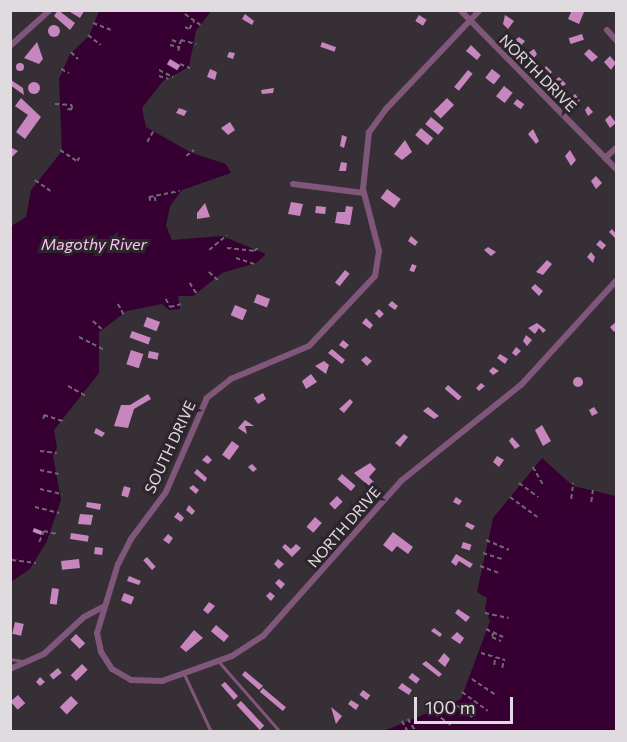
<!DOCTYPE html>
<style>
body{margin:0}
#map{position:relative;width:627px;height:742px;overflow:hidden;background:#362f35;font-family:Commissioner,sans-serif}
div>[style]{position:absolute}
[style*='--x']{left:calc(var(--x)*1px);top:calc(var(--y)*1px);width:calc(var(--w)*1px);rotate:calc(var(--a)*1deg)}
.water>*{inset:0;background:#370033}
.building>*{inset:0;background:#c886bf;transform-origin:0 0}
.round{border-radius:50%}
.path>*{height:1.5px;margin-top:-0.75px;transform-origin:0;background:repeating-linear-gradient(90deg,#706a6f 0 4.5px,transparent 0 7.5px)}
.lane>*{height:3px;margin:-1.5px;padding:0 1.5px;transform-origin:1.5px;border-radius:1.5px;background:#81567b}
.street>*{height:6px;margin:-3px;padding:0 3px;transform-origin:3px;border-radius:3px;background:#81567b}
span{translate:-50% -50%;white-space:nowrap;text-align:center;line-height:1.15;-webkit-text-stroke:6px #2c252b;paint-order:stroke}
.street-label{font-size:15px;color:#e0dbdf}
.water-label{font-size:16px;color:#f9c4f1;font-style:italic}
.frame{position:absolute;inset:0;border:12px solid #e0dbdf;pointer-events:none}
.scale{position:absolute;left:414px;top:697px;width:99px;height:27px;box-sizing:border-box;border:3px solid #e0dbdf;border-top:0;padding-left:8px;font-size:18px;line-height:21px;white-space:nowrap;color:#e0dbdf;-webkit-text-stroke:4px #2c252b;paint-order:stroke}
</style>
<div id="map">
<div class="water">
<i style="clip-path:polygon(99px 11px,211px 11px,196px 31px,189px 67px,163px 81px,142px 108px,146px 127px,192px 153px,226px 164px,231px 173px,182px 190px,170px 206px,166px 226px,172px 240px,222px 236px,266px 254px,256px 263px,222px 273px,193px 296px,178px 296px,180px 309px,169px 310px,162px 304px,127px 311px,99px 332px,99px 373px,54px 430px,57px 448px,53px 455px,61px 500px,47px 541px,30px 569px,11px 582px,11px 226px,26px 217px,31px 190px,62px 151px,59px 79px,70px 54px,89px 36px)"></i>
<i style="clip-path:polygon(542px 458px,573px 486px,616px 496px,616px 731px,384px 731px,461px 699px,490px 621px,485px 609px,487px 598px,477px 592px,493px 518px)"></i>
</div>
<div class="building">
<i style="clip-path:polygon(58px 10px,75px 23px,70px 30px,54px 16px)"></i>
<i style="clip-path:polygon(67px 10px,83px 10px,84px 11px,80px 18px)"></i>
<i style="clip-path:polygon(572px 10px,584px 12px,579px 24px,568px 19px)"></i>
<i style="clip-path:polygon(245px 14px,254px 21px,252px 25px,242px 19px)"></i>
<i style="left:419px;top:15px;width:9px;height:7px;rotate:32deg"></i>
<i style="clip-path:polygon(505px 15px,514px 21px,508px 29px,503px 24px)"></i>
<i class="round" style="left:48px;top:25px;width:12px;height:12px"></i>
<i style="left:582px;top:34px;width:6px;height:14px;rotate:72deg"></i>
<i style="clip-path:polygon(519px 37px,525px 41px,520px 47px,515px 40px)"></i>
<i style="clip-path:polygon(37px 42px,43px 59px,39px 64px,24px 58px)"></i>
<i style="left:322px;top:42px;width:15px;height:5px;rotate:20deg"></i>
<i style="clip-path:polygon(471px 45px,481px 55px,477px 60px,466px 51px)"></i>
<i style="clip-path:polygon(534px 49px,537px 54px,534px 58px,528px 53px)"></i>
<i style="clip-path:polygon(589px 49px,598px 57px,592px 62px,584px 54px)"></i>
<i style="clip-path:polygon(229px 52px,235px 53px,233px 59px,227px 57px)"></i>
<i style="clip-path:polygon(610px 56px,616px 63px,611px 70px,604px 62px)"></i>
<i style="left:170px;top:59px;width:12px;height:6px;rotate:31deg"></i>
<i class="round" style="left:16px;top:63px;width:8px;height:8px"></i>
<i style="clip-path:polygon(546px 66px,552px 72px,548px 76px,543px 70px)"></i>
<i style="clip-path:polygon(210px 69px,217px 72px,215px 80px,207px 77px)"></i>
<i style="left:492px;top:69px;width:11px;height:11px;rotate:38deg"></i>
<i style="left:468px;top:70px;width:6px;height:22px;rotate:39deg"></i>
<i style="clip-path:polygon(559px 77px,566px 84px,560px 88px,554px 81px)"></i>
<i style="clip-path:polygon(11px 80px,23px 88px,24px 95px,10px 85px)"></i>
<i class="round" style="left:28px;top:82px;width:12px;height:12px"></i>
<i style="left:504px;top:86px;width:11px;height:13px;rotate:38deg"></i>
<i style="clip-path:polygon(274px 88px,273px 93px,262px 94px,261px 90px)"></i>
<i style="clip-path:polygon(575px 94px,580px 100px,577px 103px,571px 98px)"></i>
<i style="clip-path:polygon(21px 98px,41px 117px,25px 139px,16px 132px,28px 115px,15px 106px)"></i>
<i style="left:447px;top:98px;width:10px;height:19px;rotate:45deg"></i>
<i style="left:517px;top:99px;width:9px;height:6px;rotate:36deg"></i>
<i style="clip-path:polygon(588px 106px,593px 112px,588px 116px,585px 110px)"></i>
<i style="clip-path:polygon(179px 108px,187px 111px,184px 116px,176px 113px)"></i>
<i style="clip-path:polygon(610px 115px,616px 123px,610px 128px,605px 120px)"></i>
<i style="left:431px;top:117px;width:17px;height:9px;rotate:40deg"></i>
<i style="clip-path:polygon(230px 122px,235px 130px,228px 135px,221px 128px)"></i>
<i style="left:421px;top:128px;width:16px;height:9px;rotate:40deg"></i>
<i style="clip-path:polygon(533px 129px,539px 141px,536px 144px,528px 134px)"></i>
<i style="clip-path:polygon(342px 135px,347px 137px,344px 148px,340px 146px)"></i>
<i style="clip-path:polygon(405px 140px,412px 152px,402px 160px,394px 154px)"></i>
<i style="clip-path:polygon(10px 147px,18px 151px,10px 159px)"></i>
<i style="clip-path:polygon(570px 150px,576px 160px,571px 166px,565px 156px)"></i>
<i style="clip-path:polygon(341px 162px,347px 163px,346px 171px,339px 171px)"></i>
<i style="clip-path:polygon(596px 176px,602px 183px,596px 189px,591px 181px)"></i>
<i style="left:387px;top:189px;width:17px;height:11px;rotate:36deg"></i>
<i style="clip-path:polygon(291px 202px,303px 204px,300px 216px,288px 214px)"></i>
<i style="clip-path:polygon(205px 203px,210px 217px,197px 219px,197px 213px)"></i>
<i style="left:316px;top:206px;width:10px;height:7px;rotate:6deg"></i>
<i style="clip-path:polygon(346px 206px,353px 207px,350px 225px,335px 223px,337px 212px,345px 212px)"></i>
<i style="clip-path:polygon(612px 229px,616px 234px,616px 239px,609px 232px)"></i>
<i style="clip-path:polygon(411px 236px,418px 242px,415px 246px,408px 241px)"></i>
<i style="left:600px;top:240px;width:8px;height:6px;rotate:40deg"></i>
<i style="clip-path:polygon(488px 247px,496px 252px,491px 256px,484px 250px)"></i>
<i style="clip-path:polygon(591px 252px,595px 257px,593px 263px,587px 257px)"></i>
<i style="clip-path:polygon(547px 260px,552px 264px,543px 275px,536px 272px)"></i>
<i style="left:412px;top:264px;width:5px;height:7px;rotate:22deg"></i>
<i style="left:345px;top:270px;width:6px;height:16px;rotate:39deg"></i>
<i style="clip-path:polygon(535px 284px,543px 291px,539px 296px,531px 288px)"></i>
<i style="left:257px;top:294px;width:14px;height:9px;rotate:21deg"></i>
<i style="clip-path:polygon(392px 301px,398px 306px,395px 310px,388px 305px)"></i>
<i style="left:235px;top:305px;width:13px;height:11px;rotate:23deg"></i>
<i style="left:379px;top:309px;width:7px;height:6px;rotate:45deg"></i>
<i style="left:147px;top:317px;width:14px;height:10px;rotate:21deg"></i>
<i style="clip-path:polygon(366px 318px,373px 325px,370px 329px,362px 323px)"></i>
<i style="clip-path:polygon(616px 322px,616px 330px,614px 332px,610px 327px)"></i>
<i style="clip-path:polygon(537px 323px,546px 330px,543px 333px,539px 328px,535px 334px,528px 328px)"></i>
<i style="left:132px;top:331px;width:20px;height:7px;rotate:20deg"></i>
<i style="clip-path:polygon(526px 335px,532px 340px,527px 346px,523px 341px)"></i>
<i style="clip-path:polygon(343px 340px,349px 345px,345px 349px,339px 345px)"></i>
<i style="clip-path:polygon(516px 347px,521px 351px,516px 356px,512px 353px)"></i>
<i style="clip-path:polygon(332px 349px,345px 360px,342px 364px,328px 353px)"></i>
<i style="left:131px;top:350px;width:13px;height:15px;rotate:18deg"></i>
<i style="left:149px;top:351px;width:10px;height:7px;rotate:11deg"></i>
<i style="clip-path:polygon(500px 354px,508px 359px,505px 364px,497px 358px)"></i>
<i style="clip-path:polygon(366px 356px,372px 361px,367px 366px,361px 360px)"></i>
<i style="clip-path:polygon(324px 361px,329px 365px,326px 374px,315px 366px)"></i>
<i style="clip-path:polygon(493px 367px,499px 371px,493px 375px,489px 371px)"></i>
<i style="clip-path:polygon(311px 374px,317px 382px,306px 389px,302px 381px)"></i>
<i class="round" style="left:573px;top:377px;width:10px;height:10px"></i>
<i style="clip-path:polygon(481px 383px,485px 386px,479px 391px,476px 388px)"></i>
<i style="left:448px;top:385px;width:18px;height:5px;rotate:41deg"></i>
<i style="clip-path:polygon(263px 393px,266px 399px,258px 404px,254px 398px)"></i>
<i style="clip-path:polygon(148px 394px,151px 399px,134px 409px,128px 428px,114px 426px,121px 405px,130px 405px)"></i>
<i style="clip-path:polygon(350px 399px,353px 402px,344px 413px,339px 409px)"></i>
<i style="clip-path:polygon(428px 407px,439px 416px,434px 419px,423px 411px)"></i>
<i style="clip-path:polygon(594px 407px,598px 413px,592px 416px,589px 410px)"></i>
<i style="clip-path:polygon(245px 420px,254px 426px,245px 426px,247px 434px,238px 428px)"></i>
<i style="clip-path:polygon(542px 425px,551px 441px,543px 446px,535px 430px)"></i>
<i style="clip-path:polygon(96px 428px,105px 433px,102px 437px,94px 433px)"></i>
<i style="clip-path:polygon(404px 434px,408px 437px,400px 447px,395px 443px)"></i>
<i style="clip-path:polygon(512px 437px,520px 446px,515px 449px,509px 441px)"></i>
<i style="left:232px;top:441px;width:9px;height:17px;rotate:36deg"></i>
<i style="clip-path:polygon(207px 455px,212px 460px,208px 464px,202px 460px)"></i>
<i style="clip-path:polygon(497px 456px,504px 460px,499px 467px,493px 462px)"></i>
<i style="clip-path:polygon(370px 463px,376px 469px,369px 477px,374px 482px,370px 487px,354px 473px)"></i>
<i style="clip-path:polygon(252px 464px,257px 469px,253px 472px,248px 467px)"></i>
<i style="clip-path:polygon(197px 469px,207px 478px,205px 482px,194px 473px)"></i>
<i style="left:342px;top:474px;width:18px;height:7px;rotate:41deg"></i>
<i style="clip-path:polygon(193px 485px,199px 490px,196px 494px,189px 488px)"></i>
<i style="left:124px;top:486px;width:7px;height:10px;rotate:16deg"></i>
<i style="left:337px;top:496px;width:8px;height:11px;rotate:45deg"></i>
<i style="clip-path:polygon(456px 497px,462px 501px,459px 505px,453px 502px)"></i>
<i style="clip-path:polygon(87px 502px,101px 504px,100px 510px,86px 507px)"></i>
<i style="clip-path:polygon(189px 505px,195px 511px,192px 515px,186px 510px)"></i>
<i style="clip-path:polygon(178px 512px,184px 518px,181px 522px,174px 517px)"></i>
<i style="clip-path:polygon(80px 514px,93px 515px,91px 525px,78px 524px)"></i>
<i style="left:315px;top:517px;width:9px;height:13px;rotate:41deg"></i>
<i style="clip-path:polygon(467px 522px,475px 526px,472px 530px,465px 526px)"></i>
<i style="left:34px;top:528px;width:9px;height:4px;rotate:21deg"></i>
<i style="clip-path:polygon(393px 532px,413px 547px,408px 554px,397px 546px,392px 552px,383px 545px)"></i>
<i style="left:71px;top:533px;width:18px;height:6px;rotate:9deg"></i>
<i style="clip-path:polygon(168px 534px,173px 538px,169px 544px,163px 540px)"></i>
<i style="left:463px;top:542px;width:9px;height:6px;rotate:18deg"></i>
<i style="clip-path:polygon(285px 544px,291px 549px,296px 544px,301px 548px,292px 557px,282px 547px)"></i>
<i style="left:95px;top:547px;width:8px;height:7px;rotate:7deg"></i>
<i style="clip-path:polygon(456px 554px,473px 564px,470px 568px,459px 561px,456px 566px,451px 562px)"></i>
<i style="left:147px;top:557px;width:13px;height:5px;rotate:48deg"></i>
<i style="left:79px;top:559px;width:9px;height:18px;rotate:84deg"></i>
<i style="clip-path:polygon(278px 559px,284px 564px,279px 569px,274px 564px)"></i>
<i style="clip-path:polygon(129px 576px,141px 581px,139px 585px,127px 581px)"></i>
<i style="clip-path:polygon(279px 579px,285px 584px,281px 589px,275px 583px)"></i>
<i style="left:52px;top:588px;width:7px;height:16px;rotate:8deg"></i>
<i style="clip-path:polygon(270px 592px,275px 596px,271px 601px,266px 596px)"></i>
<i style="left:124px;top:593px;width:11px;height:8px;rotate:22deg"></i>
<i style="clip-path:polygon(209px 602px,215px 606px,208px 614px,203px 610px)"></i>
<i style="clip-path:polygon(458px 609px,470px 617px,466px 622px,455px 613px)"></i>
<i style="left:15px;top:622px;width:9px;height:12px;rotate:13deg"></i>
<i style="left:216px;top:625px;width:17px;height:8px;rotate:40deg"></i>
<i style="clip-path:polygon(434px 628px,442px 634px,440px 637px,431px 631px)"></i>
<i style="clip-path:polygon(194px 630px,203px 638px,186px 652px,180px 647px)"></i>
<i style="clip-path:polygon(457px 632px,464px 638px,460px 644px,451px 638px)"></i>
<i style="left:76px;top:634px;width:13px;height:8px;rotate:45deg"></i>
<i style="clip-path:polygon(444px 653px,450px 659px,445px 667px,438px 661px)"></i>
<i style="clip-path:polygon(426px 661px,442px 674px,439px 677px,422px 664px)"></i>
<i style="left:82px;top:664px;width:8px;height:16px;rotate:45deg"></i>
<i style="left:58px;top:668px;width:6px;height:11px;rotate:51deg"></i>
<i style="clip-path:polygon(245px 671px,263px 686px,259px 690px,242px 675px)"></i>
<i style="left:412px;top:673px;width:10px;height:6px;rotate:37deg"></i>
<i style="clip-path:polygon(40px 677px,45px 682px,40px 686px,36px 682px)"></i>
<i style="clip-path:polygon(225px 682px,238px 696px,234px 700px,221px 685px)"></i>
<i style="clip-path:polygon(402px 683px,412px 690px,409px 695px,398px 688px)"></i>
<i style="left:263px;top:688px;width:30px;height:5px;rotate:40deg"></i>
<i style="left:363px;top:690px;width:9px;height:6px;rotate:36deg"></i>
<i style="left:18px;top:695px;width:11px;height:10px;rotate:49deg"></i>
<i style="left:71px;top:696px;width:10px;height:16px;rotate:45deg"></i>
<i style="clip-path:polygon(351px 700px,359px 705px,356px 710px,348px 704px)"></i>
<i style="left:241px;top:701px;width:34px;height:6px;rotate:47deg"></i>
<i style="clip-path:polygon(331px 707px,342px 716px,336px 724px)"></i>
</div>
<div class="path">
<i style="--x:185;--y:14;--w:19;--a:35"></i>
<i style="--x:93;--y:23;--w:19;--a:21"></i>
<i style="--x:185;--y:27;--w:4;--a:27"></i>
<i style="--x:189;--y:29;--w:9;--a:-58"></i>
<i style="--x:88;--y:35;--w:16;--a:38"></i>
<i style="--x:172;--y:40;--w:9;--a:21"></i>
<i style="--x:170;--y:45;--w:9;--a:13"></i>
<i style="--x:178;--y:51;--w:11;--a:-75"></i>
<i style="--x:181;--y:40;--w:16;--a:15"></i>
<i style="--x:71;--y:52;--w:10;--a:45"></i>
<i style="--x:180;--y:64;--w:11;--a:22"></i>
<i style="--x:61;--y:69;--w:9;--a:27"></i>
<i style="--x:159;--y:70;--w:16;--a:27"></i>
<i style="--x:159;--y:76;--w:10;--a:17"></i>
<i style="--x:55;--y:104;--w:17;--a:3"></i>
<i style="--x:72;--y:105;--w:5;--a:90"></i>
<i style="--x:72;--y:110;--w:7;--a:-172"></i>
<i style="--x:147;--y:142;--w:14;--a:-60"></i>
<i style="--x:60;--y:150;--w:20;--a:33"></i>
<i style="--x:77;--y:161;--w:4;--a:-56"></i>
<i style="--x:186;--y:156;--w:10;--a:-37"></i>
<i style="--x:35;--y:180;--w:19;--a:35"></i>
<i style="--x:155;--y:197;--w:6;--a:81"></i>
<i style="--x:150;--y:201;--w:4;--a:-104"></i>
<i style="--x:149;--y:197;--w:31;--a:-11"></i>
<i style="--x:227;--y:248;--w:27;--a:6"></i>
<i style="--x:254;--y:251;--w:6;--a:-39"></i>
<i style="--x:209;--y:250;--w:23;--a:-40"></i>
<i style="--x:236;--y:258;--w:19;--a:18"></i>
<i style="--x:209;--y:272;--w:13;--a:42"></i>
<i style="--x:190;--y:283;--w:13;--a:58"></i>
<i style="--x:166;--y:299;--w:9;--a:63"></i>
<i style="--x:170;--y:307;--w:11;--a:-15"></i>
<i style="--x:118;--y:304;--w:13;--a:61"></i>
<i style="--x:93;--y:321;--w:15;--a:42"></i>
<i style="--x:79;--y:337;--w:27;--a:27"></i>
<i style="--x:68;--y:386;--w:21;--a:29"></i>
<i style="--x:43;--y:419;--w:4;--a:-76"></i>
<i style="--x:44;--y:415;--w:22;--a:18"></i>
<i style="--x:40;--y:451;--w:17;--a:7"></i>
<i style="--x:533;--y:467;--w:20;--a:60"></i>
<i style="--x:40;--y:470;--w:19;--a:12"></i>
<i style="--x:519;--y:483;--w:24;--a:36"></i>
<i style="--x:40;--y:489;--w:23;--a:13"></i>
<i style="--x:510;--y:497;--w:34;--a:36"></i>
<i style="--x:571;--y:499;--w:16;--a:-83"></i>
<i style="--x:591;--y:502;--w:15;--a:-82"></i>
<i style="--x:35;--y:507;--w:25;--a:14"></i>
<i style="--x:486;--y:540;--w:25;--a:23"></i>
<i style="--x:39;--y:542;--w:12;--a:-66"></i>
<i style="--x:44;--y:531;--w:13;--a:13"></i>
<i style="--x:483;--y:553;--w:20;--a:18"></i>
<i style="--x:12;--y:560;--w:24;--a:7"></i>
<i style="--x:480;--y:566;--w:20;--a:20"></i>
<i style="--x:485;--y:613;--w:24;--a:12"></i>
<i style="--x:486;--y:629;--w:19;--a:25"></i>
<i style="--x:494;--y:633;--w:4;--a:117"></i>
<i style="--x:492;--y:637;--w:10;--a:24"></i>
<i style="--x:481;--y:653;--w:25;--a:16"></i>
<i style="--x:494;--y:665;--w:7;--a:-82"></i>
<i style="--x:502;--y:668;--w:8;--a:-76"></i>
<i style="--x:472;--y:679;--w:29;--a:34"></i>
<i style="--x:462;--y:692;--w:32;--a:36"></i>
<i style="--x:451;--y:701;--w:30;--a:37"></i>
<i style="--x:429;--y:709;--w:27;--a:36"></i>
<i style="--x:408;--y:719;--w:15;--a:58"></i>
<i style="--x:402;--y:721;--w:13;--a:61"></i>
<i style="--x:390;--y:732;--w:4;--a:0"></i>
</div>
<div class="lane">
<i style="--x:10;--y:659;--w:12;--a:9"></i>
<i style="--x:219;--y:662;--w:93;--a:48.9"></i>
<i style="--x:184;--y:674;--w:64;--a:65"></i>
</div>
<div class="street">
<i style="--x:460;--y:10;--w:223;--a:45.5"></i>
<i style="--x:480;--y:10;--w:137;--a:133.5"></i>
<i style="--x:386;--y:109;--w:29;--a:126"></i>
<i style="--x:369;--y:132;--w:57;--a:96"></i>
<i style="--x:363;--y:189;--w:64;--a:75.5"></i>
<i style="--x:379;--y:251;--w:25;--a:99"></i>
<i style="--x:375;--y:276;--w:96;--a:133.3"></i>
<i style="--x:309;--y:346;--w:85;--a:157.1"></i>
<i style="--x:231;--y:379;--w:31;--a:142"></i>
<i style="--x:207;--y:398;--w:103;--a:113.6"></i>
<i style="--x:166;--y:492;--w:59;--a:126.7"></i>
<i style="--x:131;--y:539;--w:28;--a:117"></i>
<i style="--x:118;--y:564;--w:72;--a:106.9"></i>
<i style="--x:97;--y:633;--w:19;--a:78"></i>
<i style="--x:101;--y:652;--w:20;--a:57"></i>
<i style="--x:112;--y:669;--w:22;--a:30"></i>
<i style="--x:131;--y:680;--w:31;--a:2"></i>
<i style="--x:162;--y:681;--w:74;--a:-19.7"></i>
<i style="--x:232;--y:656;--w:37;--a:-33"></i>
<i style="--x:263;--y:636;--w:208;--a:-48.3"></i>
<i style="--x:401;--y:481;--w:154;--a:-38.7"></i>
<i style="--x:521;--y:385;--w:141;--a:-47.6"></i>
<i style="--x:607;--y:30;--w:13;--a:48"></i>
<i style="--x:10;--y:46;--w:54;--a:-42"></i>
<i style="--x:605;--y:158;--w:15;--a:-42"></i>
<i style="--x:293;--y:184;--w:71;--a:7.3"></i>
<i style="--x:10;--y:669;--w:37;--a:-24"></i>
<i style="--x:44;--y:654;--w:54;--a:-42.8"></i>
<i style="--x:84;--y:617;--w:21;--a:-28"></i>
</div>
<div class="street-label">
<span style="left:538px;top:73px;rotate:45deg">NORTH DRIVE</span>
<span style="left:170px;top:447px;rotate:-65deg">SOUTH DRIVE</span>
<span style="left:344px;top:527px;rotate:-49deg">NORTH DRIVE</span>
</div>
<div class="water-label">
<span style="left:94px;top:244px">Magothy River</span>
</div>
<div class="frame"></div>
<div class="scale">100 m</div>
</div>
